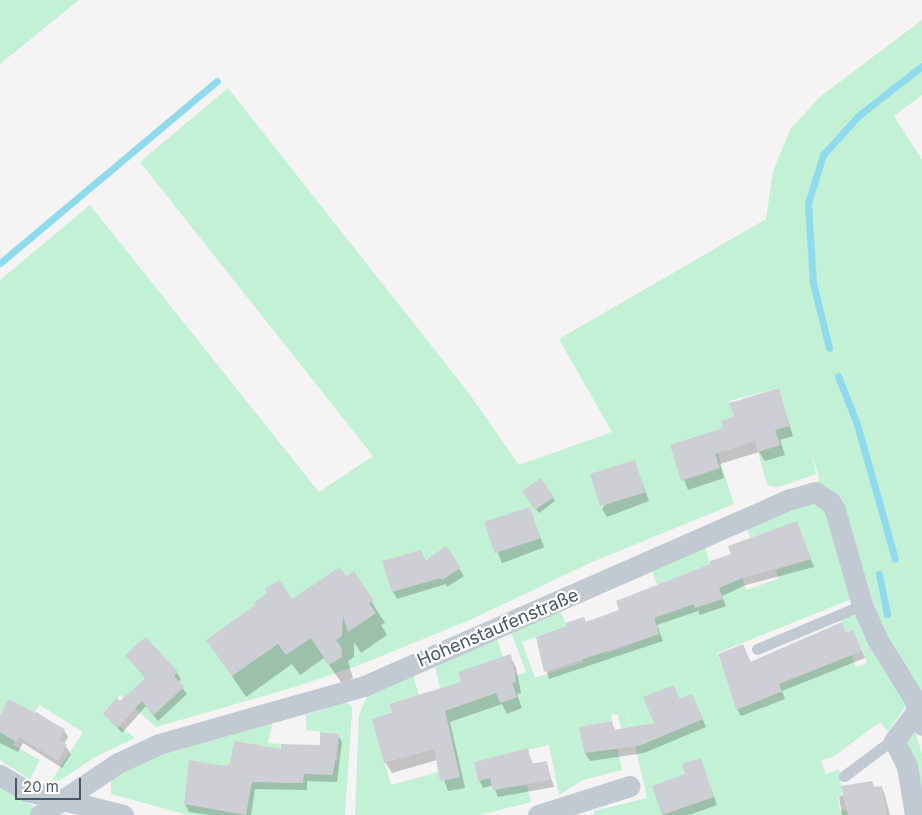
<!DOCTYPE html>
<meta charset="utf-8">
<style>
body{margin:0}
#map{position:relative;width:922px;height:815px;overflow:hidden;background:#f5f3f3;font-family:Inter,sans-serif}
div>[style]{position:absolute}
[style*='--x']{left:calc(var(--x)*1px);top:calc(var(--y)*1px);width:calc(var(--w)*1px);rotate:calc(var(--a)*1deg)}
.green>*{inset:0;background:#c3f1d5}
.shadow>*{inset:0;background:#0003;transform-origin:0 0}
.stream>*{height:7px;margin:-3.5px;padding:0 3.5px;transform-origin:3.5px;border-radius:3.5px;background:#90daee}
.building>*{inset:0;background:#cdcfd5;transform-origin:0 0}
.service>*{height:11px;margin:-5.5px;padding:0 5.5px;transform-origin:5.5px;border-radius:5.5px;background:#c1cad2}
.minor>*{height:21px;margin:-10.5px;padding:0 10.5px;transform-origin:10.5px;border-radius:10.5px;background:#c1cad2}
span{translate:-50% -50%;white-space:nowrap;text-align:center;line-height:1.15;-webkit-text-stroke:4.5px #fff;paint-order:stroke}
.street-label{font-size:18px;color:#4a5661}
.scale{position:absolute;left:15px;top:778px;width:66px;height:22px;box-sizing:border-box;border:2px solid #4a5661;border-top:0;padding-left:6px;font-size:15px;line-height:18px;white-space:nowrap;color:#4a5661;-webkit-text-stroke:4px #fff;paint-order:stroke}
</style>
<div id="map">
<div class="green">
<i style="clip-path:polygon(0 0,79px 0,0 64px)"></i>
<i style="clip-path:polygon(922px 20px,922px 95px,894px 116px,922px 160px,922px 725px,877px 639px,835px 510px,815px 492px,819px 477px,811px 452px,816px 474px,779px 487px,769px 486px,766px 481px,758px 452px,780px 445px,775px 430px,789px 425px,778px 388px,729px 401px,734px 416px,721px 421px,724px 431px,712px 435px,734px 504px,592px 562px,472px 619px,357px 666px,295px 687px,156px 727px,120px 695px,104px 714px,135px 738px,97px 756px,59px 781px,52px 780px,83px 732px,40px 705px,33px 714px,10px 699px,0 715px,0 280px,90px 205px,319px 492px,373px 456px,140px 162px,228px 88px,468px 392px,519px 465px,612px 432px,559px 339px,766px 219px,773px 171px,791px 128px,821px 96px)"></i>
<i style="clip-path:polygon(811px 502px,824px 504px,854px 598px,717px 653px,736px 710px,782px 692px,771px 665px,852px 655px,856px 667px,867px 663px,854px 630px,846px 632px,841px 620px,858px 614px,908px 702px,888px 732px,880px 722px,833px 757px,821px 760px,826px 774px,839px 769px,842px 795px,838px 797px,840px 810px,847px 810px,848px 815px,594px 815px,594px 811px,647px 798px,627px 710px,630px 727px,621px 729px,618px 714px,611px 715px,612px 721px,579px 727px,584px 753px,617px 747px,622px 770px,583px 780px,559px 795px,549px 745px,474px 762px,478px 781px,490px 778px,493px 790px,527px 785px,531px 802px,479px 815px,355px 815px,359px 715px,367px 696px,413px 675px,419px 695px,389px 704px,392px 715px,372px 719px,391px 785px,438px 772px,441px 781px,460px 777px,435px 666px,497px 638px,503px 657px,458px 673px,468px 703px,496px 693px,500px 703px,516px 698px,510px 678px,526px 672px,511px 632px,559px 609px,567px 626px,522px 642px,535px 678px,583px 662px,577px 643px,601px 636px,607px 653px,659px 634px,651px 612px,665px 607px,652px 571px,705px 547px,710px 564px,664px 582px,674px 611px,694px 604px,695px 608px,716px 580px,742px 578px,746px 590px,778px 579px,776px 570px,811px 559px,797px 522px,750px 538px,747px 529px)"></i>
<i style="clip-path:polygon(345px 702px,352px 706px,352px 713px,345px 815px,188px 815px,111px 794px,111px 776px,163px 751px,273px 722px,268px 743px,281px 744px,276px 783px,303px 783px,304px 770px,337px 760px,339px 734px,306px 730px,306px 715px)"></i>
<i style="clip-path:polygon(915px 731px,922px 754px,922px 807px,905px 744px,909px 732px)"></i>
<i style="clip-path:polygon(0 732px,15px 741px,13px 745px,40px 760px,30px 779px,0 760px)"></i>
<i style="clip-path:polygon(0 785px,38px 809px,29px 815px,0 815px)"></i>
</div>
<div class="shadow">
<i style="clip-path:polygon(778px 389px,793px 436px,780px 440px,785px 455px,765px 461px,759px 452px,720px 464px,724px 478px,688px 490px,671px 446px,725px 429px,735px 417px)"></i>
<i style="clip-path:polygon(634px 461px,649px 501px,607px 517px,602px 509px)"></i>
<i style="clip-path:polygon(540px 480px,555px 501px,539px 513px,526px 495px)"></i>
<i style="left:529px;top:508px;width:42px;height:45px;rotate:69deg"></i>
<i style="clip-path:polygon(797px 523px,814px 567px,746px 585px,722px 596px,726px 606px,700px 615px,698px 611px,657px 625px,663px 641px,549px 679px,537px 638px,621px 611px)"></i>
<i style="clip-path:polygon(446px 548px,464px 576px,447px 587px,446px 584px,397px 599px,393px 592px,421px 551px,426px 562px)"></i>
<i style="clip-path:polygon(353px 573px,385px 623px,381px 625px,387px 635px,361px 653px,354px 642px,354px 657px,348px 661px,353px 678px,343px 685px,324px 658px,300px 675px,292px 664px,246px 697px,208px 640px)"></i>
<i style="clip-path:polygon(853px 631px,865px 658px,782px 691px,785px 699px,741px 716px,737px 709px,743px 645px,751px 663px)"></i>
<i style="clip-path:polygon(127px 655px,177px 673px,181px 679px,178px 682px,187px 694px,158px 721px,146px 706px,122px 733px,105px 714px,146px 679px)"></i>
<i style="clip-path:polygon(510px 656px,516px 667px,521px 693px,517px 694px,522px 708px,507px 714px,502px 704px,450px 722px,465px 788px,448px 791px,437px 760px,392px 773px,385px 762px,393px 714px,463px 683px)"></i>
<i style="clip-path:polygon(673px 687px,680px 700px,692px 695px,706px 727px,644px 753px,590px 761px,585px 753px,611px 722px,616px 731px,656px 724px)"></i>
<i style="clip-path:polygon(36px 712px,64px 730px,68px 737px,64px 744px,71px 754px,62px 768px,23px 743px,18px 752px,0 743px,0 717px,34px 716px)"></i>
<i style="clip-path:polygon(338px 735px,342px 742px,337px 782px,307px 781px,307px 790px,255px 789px,251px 815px,209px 815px,189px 812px,185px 804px,191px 761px,226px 767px,282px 751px,321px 746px)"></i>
<i style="clip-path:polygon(528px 750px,533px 765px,546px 762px,554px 787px,498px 797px,493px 785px,483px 788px,479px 780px)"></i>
<i style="clip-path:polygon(700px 759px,717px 805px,689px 815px,663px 815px,653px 787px,686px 775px)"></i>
<i style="clip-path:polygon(872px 782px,875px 788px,881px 787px,884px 792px,890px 815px,842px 815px,839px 797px)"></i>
</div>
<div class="stream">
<i style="--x:0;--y:263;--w:283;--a:-40"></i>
<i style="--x:829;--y:348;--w:67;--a:-103.8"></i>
<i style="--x:813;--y:283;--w:80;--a:-93.6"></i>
<i style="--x:808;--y:203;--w:50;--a:-72.6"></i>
<i style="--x:823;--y:155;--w:52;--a:-48.1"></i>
<i style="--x:858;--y:116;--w:81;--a:-38"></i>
<i style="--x:838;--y:376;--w:52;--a:68.4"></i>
<i style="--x:857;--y:424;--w:140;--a:74.3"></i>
<i style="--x:879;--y:574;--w:41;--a:78.7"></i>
</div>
<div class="building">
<i style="clip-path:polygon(779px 388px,789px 426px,775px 430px,780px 445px,758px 452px,755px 441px,715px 454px,720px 468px,681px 481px,670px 445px,723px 428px,721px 421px,734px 416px,729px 403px)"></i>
<i style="left:635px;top:460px;width:34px;height:47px;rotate:73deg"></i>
<i style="left:541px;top:478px;width:23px;height:23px;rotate:56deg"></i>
<i style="left:530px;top:507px;width:33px;height:48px;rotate:72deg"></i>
<i style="clip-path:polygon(797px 521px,811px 559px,742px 578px,719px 588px,723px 599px,695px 608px,694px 604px,654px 618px,659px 634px,544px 672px,536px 637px,567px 626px,566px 623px,584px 617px,586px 622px,619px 610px,616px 601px,710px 564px,710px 561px,731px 554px,728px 546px)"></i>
<i style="clip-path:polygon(446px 546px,461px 568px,442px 580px,441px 578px,392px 592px,382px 561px,421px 550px,425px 561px)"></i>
<i style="clip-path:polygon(340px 567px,346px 576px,354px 571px,374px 601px,369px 603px,376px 613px,348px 632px,343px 616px,342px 636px,336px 640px,342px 648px,342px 657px,329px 665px,311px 638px,286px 655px,278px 644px,232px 676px,206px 640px,255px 605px,254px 603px,267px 593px,265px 589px,279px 580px,292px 599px)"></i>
<i style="clip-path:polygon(842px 622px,846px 632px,854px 630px,862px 651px,779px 684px,782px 691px,736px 710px,718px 654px,743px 644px,750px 662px)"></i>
<i style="clip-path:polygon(146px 637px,178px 672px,174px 676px,184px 687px,154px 715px,142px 701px,118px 728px,103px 714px,117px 698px,120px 701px,146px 678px,125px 655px)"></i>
<i style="clip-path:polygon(511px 654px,516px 682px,512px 683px,517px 697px,500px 703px,496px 693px,445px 711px,460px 777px,440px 781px,434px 749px,384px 763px,372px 719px,392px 713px,389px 704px,461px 682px,458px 672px)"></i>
<i style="clip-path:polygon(674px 685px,679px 699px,692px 694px,703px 719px,639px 746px,584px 753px,579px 727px,612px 721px,614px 730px,654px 723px,643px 697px)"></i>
<i style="clip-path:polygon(9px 699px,65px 729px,59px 739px,67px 745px,58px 761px,19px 737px,16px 742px,0 732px,0 715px)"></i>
<i style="clip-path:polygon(320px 732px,339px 734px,333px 775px,304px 774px,303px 783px,252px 782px,246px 815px,184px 804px,189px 760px,226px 766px,230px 764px,234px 741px,281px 749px,281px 744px,320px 745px)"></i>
<i style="clip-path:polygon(528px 748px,531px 764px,547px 761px,551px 780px,493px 790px,490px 778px,478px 781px,474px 762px)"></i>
<i style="clip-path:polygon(701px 758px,714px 797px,662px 815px,652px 786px,685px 774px,682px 764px)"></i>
<i style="clip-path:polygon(872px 781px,874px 787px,882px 786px,887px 815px,848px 815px,841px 786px)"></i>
</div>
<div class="service">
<i style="--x:757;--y:649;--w:114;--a:-22.7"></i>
<i style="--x:844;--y:776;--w:64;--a:-36.7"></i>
</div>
<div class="minor">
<i style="--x:0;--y:775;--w:31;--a:31"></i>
<i style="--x:27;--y:791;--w:99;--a:14"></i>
<i style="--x:40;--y:815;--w:94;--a:-33.7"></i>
<i style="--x:118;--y:763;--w:45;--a:-24.9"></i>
<i style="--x:159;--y:744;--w:213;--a:-15.8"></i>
<i style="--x:364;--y:686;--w:466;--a:-23.7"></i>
<i style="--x:791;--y:499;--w:25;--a:-16"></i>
<i style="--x:815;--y:492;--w:18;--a:34"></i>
<i style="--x:830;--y:502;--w:9;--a:58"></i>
<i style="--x:835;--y:510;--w:99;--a:74.1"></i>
<i style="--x:862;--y:605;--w:37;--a:66"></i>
<i style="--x:877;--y:639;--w:70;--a:58.3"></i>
<i style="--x:914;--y:699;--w:27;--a:73"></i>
<i style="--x:538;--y:815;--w:96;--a:-17.5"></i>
<i style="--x:915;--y:815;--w:50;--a:-99.3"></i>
<i style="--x:907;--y:766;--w:28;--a:-117"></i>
<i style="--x:894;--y:741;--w:39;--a:-53"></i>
</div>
<div class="street-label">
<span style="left:498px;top:628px;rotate:-23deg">Hohenstaufenstraße</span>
</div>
<div class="scale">20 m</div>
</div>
